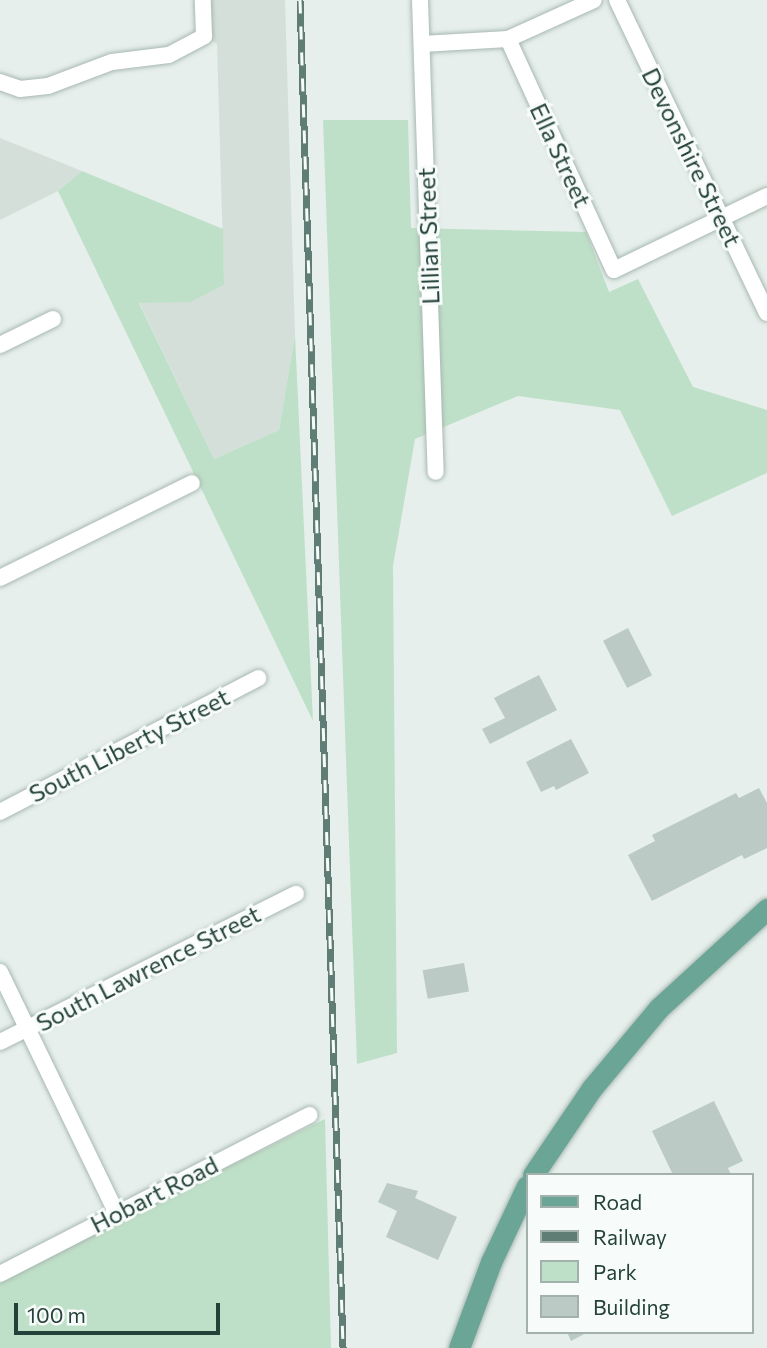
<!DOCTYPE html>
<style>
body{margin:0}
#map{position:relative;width:767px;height:1348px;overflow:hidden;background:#e6efeb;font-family:Commissioner,sans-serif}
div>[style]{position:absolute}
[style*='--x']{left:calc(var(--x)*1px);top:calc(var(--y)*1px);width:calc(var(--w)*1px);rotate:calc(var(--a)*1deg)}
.built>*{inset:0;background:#d4dfda}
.green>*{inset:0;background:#bfe0c8}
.building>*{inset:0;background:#bbcac4;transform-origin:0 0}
.roads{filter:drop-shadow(0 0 2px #a8b8b2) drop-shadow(0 0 2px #a8b8b2)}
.street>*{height:16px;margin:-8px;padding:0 8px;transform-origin:8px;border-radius:8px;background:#fff}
.primary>*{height:21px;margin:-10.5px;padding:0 10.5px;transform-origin:10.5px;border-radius:10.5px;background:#6aa596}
.rail>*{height:7px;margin-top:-3.5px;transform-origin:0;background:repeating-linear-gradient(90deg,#f7fbf9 0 13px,#5f7d75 0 26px);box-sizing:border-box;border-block:2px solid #5f7d75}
span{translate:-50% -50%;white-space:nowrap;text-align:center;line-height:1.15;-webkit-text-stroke:6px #f7fbf9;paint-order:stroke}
.street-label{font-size:24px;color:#24423a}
.legend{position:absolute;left:526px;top:1173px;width:228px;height:161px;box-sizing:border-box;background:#f7fbf9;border:2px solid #a3b1ad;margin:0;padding:9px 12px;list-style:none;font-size:21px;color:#24423a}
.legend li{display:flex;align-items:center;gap:14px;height:35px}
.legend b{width:35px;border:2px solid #a3b1ad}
.scale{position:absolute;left:14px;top:1303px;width:206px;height:32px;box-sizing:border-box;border:4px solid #24423a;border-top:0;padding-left:9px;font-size:21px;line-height:24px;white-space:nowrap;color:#24423a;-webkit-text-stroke:5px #f7fbf9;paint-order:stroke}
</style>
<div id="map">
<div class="built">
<i style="clip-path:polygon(197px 0,285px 0,295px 335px,279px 430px,214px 459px,139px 302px,191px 302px,224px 285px,217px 44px,198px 33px)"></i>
<i style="clip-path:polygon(0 138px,82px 171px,58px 191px,0 220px)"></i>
</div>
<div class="green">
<i style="clip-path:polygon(323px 120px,408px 120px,411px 228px,586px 232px,609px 292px,638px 279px,693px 387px,767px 410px,767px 473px,672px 516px,620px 410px,518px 396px,415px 439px,393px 566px,397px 1053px,357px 1064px)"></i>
<i style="clip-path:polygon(82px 171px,223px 229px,224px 285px,191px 302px,139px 303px,214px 459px,279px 430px,295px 335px,313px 721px,58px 191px)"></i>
<i style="clip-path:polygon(325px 1119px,331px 1348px,0 1348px,0 1279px)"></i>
</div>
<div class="building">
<i style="left:628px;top:628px;width:53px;height:28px;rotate:63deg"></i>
<i style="clip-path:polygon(539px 675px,557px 710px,490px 744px,482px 729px,505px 718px,494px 698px)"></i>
<i style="clip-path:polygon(571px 739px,589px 773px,556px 790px,554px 786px,541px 792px,526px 762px)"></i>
<i style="clip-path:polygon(759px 788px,767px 803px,767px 848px,744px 859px,742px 855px,652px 901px,628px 855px,655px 841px,652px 835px,736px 793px,739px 798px)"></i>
<i style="left:464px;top:963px;width:29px;height:42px;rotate:80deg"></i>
<i style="clip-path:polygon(714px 1101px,743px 1161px,728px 1168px,731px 1175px,673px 1175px,652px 1131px)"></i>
<i style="clip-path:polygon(387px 1183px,418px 1191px,415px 1198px,457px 1217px,438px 1260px,386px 1237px,397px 1211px,378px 1202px)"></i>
<i style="clip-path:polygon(567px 1332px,588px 1332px,571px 1341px)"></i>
</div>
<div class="roads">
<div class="street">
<i style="--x:420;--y:0;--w:472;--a:88.1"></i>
<i style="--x:617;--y:0;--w:347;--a:64.4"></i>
<i style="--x:508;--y:39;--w:254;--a:65.4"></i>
<i style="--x:614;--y:270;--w:170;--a:-25.8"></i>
<i style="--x:422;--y:44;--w:86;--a:-3.3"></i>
<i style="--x:508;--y:39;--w:94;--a:-24.4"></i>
<i style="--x:0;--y:82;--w:21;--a:19"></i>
<i style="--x:20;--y:89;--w:28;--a:-6"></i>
<i style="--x:48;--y:86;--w:68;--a:-20.6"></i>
<i style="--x:112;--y:62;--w:57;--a:-7"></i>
<i style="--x:169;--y:55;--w:40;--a:-28"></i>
<i style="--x:204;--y:36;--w:36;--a:-92"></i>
<i style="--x:0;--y:345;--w:59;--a:-26.1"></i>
<i style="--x:0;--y:578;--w:214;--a:-26.3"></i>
<i style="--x:0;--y:812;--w:291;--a:-27.4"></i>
<i style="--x:0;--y:972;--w:269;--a:64.2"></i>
<i style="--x:0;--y:1042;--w:331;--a:-26.6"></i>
<i style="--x:0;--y:1274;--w:348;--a:-27.2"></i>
</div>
<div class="primary">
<i style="--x:533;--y:1175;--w:105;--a:-55.9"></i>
<i style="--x:592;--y:1088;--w:104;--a:-50.1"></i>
<i style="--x:659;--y:1008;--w:147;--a:-42.5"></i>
<i style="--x:459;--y:1348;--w:92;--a:-69.6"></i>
<i style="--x:491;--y:1262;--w:84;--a:-64.7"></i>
</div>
</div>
<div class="rail">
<i style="--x:300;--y:0;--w:1349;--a:88.17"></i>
</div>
<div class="street-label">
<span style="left:561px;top:155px;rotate:65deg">Ella Street</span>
<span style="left:692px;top:157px;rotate:64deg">Devonshire Street</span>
<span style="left:428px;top:236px;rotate:-92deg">Lillian Street</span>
<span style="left:129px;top:745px;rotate:-27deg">South Liberty Street</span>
<span style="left:148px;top:968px;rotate:-27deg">South Lawrence Street</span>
<span style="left:154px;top:1194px;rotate:-27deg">Hobart Road</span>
</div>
<ul class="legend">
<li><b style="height:9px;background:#6aa596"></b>Road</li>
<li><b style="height:9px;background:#5f7d75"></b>Railway</li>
<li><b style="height:19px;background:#bfe0c8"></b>Park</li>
<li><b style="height:19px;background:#bbcac4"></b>Building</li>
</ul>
<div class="scale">100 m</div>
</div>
